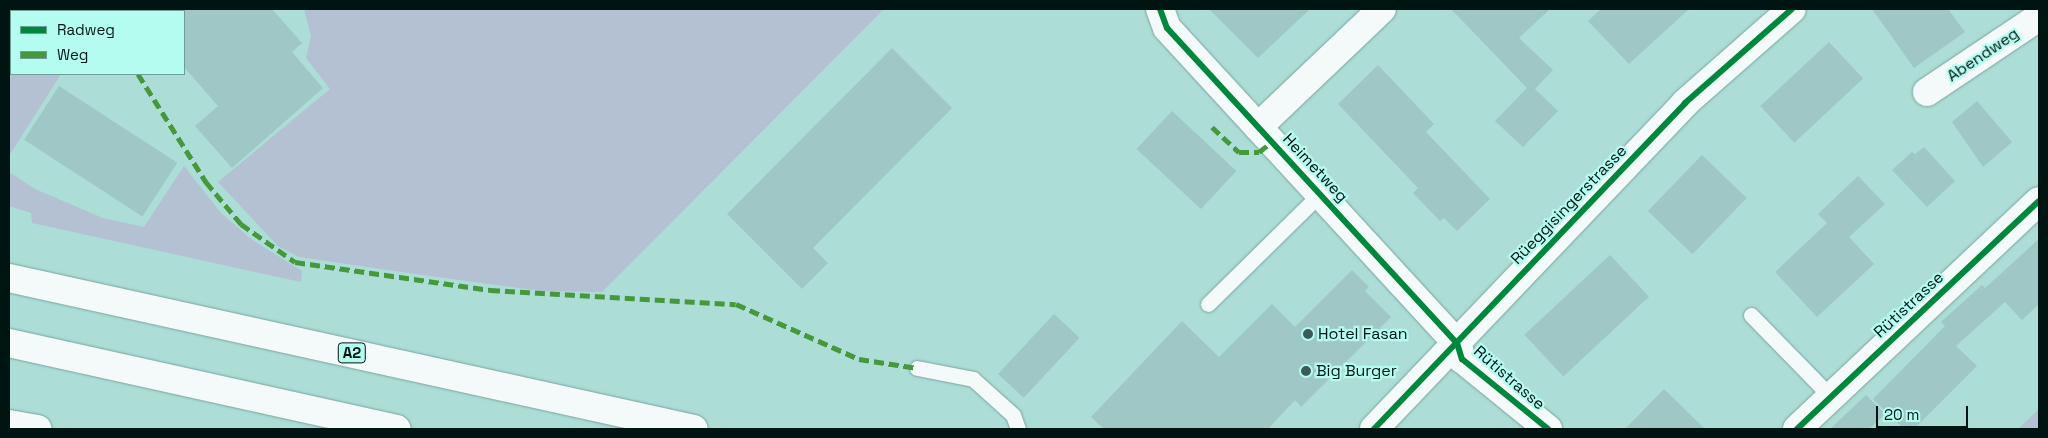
<!DOCTYPE html>
<meta charset="utf-8">
<style>
body{margin:0}
#map{position:relative;width:2048px;height:438px;overflow:hidden;background:#acddd6;font-family:"Space Grotesk",sans-serif}
div>[style]{position:absolute}
[style*='--x']{left:calc(var(--x)*1px);top:calc(var(--y)*1px);width:calc(var(--w)*1px);rotate:calc(var(--a)*1deg)}
.green>*{inset:0;background:#b3c1d2}
.building>*{inset:0;background:#9fc7c5;transform-origin:0 0}
.roads{filter:drop-shadow(0 0 1px #7ca39e) drop-shadow(0 0 1px #7ca39e)}
.service>*{height:15px;margin:-7.5px;padding:0 7.5px;transform-origin:7.5px;border-radius:7.5px;background:#f3faf9}
.minor>*{height:28px;margin:-14px;padding:0 14px;transform-origin:14px;border-radius:14px;background:#f3faf9}
.tertiary>*{height:28px;margin:-14px;padding:0 14px;transform-origin:14px;border-radius:14px;background:#f3faf9}
.motorway>*{height:28px;margin:-14px;padding:0 14px;transform-origin:14px;border-radius:14px;background:#f3faf9}
.quiet>*{height:5px;margin-top:-2.5px;transform-origin:0;background:repeating-linear-gradient(90deg,#46983c 0 10px,transparent 0 15px)}
.cycleway>*{height:6px;margin:-3px;padding:0 3px;transform-origin:3px;border-radius:3px;background:#00873e}
.dots>*{width:14px;height:14px;translate:-50% -50%;box-sizing:border-box;border:2px solid #b5fcf0;border-radius:50%}
span{translate:-50% -50%;white-space:nowrap;text-align:center;line-height:1.15;-webkit-text-stroke:4.5px #b5fcf0;paint-order:stroke}
.shield-label span{padding:1px 4px;background:#b5fcf0;border:1px solid;border-radius:4px;-webkit-text-stroke-width:0}
.shield-label{font-size:15px;color:#001411;font-weight:700}
.street-label{font-size:16px;color:#001411}
.poi-label{font-size:16px;color:#001411}
.left{translate:0 -50%;text-align:left}
.frame{position:absolute;inset:0;border:10px solid #001411;pointer-events:none}
.legend{position:absolute;left:10px;top:10px;width:175px;height:65px;box-sizing:border-box;background:#b5fcf0;border:1px solid #6d9f97;margin:0;padding:6px 9px;list-style:none;font-size:15px;color:#001411}
.legend li{display:flex;align-items:center;gap:10px;height:25px}
.legend b{width:25px;border:1px solid #6d9f97}
.scale{position:absolute;left:1876px;top:406px;width:92px;height:22px;box-sizing:border-box;border:2px solid #001411;border-top:0;padding-left:6px;font-size:15px;line-height:18px;white-space:nowrap;color:#001411;-webkit-text-stroke:4px #b5fcf0;paint-order:stroke}
</style>
<div id="map">
<div class="green">
<i style="clip-path:polygon(304px 9px,884px 9px,602px 292px,542px 291px,430px 276px,299px 257px,278px 246px,218px 182px,330px 89px,306px 58px,311px 36px)"></i>
<i style="clip-path:polygon(9px 24px,11px 74px,61px 74px,9px 156px)"></i>
<i style="clip-path:polygon(184px 166px,221px 213px,251px 239px,302px 271px,301px 282px,32px 223px,31px 213px,9px 206px,9px 172px,35px 189px,103px 218px,144px 227px)"></i>
<i style="clip-path:polygon(2039px 409px,2039px 429px,2018px 429px)"></i>
</div>
<div class="building">
<i style="clip-path:polygon(184px 9px,272px 9px,302px 43px,292px 52px,323px 88px,232px 168px,195px 126px,218px 106px,184px 67px)"></i>
<i style="clip-path:polygon(1209px 9px,1310px 9px,1258px 58px)"></i>
<i style="clip-path:polygon(1451px 9px,1550px 9px,1519px 38px,1553px 70px,1535px 89px,1558px 111px,1523px 147px,1495px 121px,1527px 88px)"></i>
<i style="clip-path:polygon(1601px 9px,1689px 9px,1629px 64px,1588px 21px)"></i>
<i style="clip-path:polygon(1872px 9px,1948px 9px,1965px 32px,1914px 68px)"></i>
<i style="left:1829px;top:42px;width:50px;height:94px;rotate:47deg"></i>
<i style="clip-path:polygon(892px 48px,952px 108px,813px 248px,828px 263px,802px 289px,727px 214px)"></i>
<i style="clip-path:polygon(1378px 65px,1434px 124px,1426px 132px,1490px 199px,1457px 231px,1444px 218px,1440px 221px,1413px 193px,1418px 188px,1338px 104px)"></i>
<i style="left:59px;top:86px;width:141px;height:64px;rotate:33deg"></i>
<i style="clip-path:polygon(1977px 101px,2012px 142px,1983px 167px,1952px 122px)"></i>
<i style="left:1172px;top:111px;width:88px;height:52px;rotate:43deg"></i>
<i style="clip-path:polygon(1924px 147px,1955px 181px,1927px 207px,1892px 170px,1912px 152px,1915px 154px)"></i>
<i style="left:1702px;top:155px;width:62px;height:78px;rotate:44deg"></i>
<i style="clip-path:polygon(1858px 176px,1885px 204px,1849px 237px,1874px 264px,1817px 317px,1775px 272px,1827px 223px,1818px 214px)"></i>
<i style="clip-path:polygon(2039px 239px,2039px 304px,2022px 320px,2005px 302px,1956px 346px,1977px 366px,1914px 429px,1904px 429px,1873px 399px,1945px 326px,1941px 322px,1982px 285px,1985px 288px)"></i>
<i style="left:1610px;top:255px;width:57px;height:117px;rotate:47deg"></i>
<i style="clip-path:polygon(1352px 270px,1369px 287px,1365px 291px,1391px 317px,1301px 407px,1295px 400px,1268px 429px,1104px 429px,1091px 417px,1182px 321px,1219px 357px,1272px 304px,1295px 327px)"></i>
<i style="left:1054px;top:314px;width:35px;height:82px;rotate:43deg"></i>
<i style="clip-path:polygon(1664px 389px,1705px 429px,1625px 429px)"></i>
<i style="clip-path:polygon(1866px 395px,1885px 414px,1869px 429px,1830px 429px)"></i>
</div>
<div class="roads">
<div class="service">
<i style="--x:1208;--y:304;--w:157;--a:-44.5"></i>
<i style="--x:1751;--y:315;--w:115;--a:45.7"></i>
<i style="--x:917;--y:368;--w:57;--a:11.1"></i>
<i style="--x:973;--y:379;--w:54;--a:42"></i>
<i style="--x:1013;--y:415;--w:15;--a:70"></i>
</div>
<div class="minor">
<i style="--x:1160;--y:9;--w:20;--a:70"></i>
<i style="--x:1167;--y:28;--w:428;--a:47.4"></i>
<i style="--x:1457;--y:343;--w:17;--a:73"></i>
<i style="--x:1462;--y:359;--w:111;--a:39.1"></i>
<i style="--x:1927;--y:92;--w:135;--a:-33.8"></i>
<i style="--x:1258;--y:127;--w:171;--a:-43.6"></i>
<i style="--x:9;--y:424;--w:29;--a:10"></i>
<i style="--x:1797;--y:429;--w:332;--a:-43.3"></i>
</div>
<div class="tertiary">
<i style="--x:1374;--y:429;--w:451;--a:-46.3"></i>
<i style="--x:1685;--y:103;--w:142;--a:-41.3"></i>
</div>
<div class="motorway">
<i style="--x:9;--y:278;--w:701;--a:12.43"></i>
<i style="--x:9;--y:343;--w:397;--a:12.5"></i>
</div>
</div>
<div class="quiet">
<i style="--x:19;--y:9;--w:4;--a:27"></i>
<i style="--x:138;--y:74;--w:128;--a:57.8"></i>
<i style="--x:206;--y:182;--w:55;--a:50.2"></i>
<i style="--x:241;--y:224;--w:66;--a:35.1"></i>
<i style="--x:295;--y:262;--w:197;--a:8.2"></i>
<i style="--x:490;--y:290;--w:246;--a:3.3"></i>
<i style="--x:736;--y:304;--w:135;--a:24.1"></i>
<i style="--x:859;--y:359;--w:59;--a:8.8"></i>
<i style="--x:1212;--y:127;--w:37;--a:43"></i>
<i style="--x:1239;--y:152;--w:20;--a:0"></i>
<i style="--x:1259;--y:152;--w:16;--a:-38"></i>
</div>
<div class="cycleway">
<i style="--x:1160;--y:9;--w:20;--a:70"></i>
<i style="--x:1167;--y:28;--w:428;--a:47.4"></i>
<i style="--x:1457;--y:343;--w:17;--a:73"></i>
<i style="--x:1462;--y:359;--w:111;--a:39.1"></i>
<i style="--x:1374;--y:429;--w:451;--a:-46.3"></i>
<i style="--x:1685;--y:103;--w:142;--a:-41.3"></i>
<i style="--x:1797;--y:429;--w:332;--a:-43.3"></i>
</div>
<div class="dots">
<i style="left:1308px;top:334px;background:#3c5a56"></i>
<i style="left:1306px;top:371px;background:#3c5a56"></i>
</div>
<div class="shield-label">
<span style="left:352px;top:353px">A2</span>
</div>
<div class="street-label">
<span style="left:1983px;top:55px;rotate:-34deg">Abendweg</span>
<span style="left:1315px;top:168px;rotate:47deg">Heimetweg</span>
<span style="left:1569px;top:205px;rotate:-46deg">Rüeggisingerstrasse</span>
<span style="left:1909px;top:305px;rotate:-43deg">Rütistrasse</span>
<span style="left:1509px;top:378px;rotate:41deg">Rütistrasse</span>
</div>
<div class="poi-label">
<span class="left" style="left:1318px;top:334px">Hotel Fasan</span>
<span class="left" style="left:1316px;top:371px">Big Burger</span>
</div>
<div class="frame"></div>
<ul class="legend">
<li><b style="height:6px;background:#00873e"></b>Radweg</li>
<li><b style="height:6px;background:#46983c"></b>Weg</li>
</ul>
<div class="scale">20 m</div>
</div>
